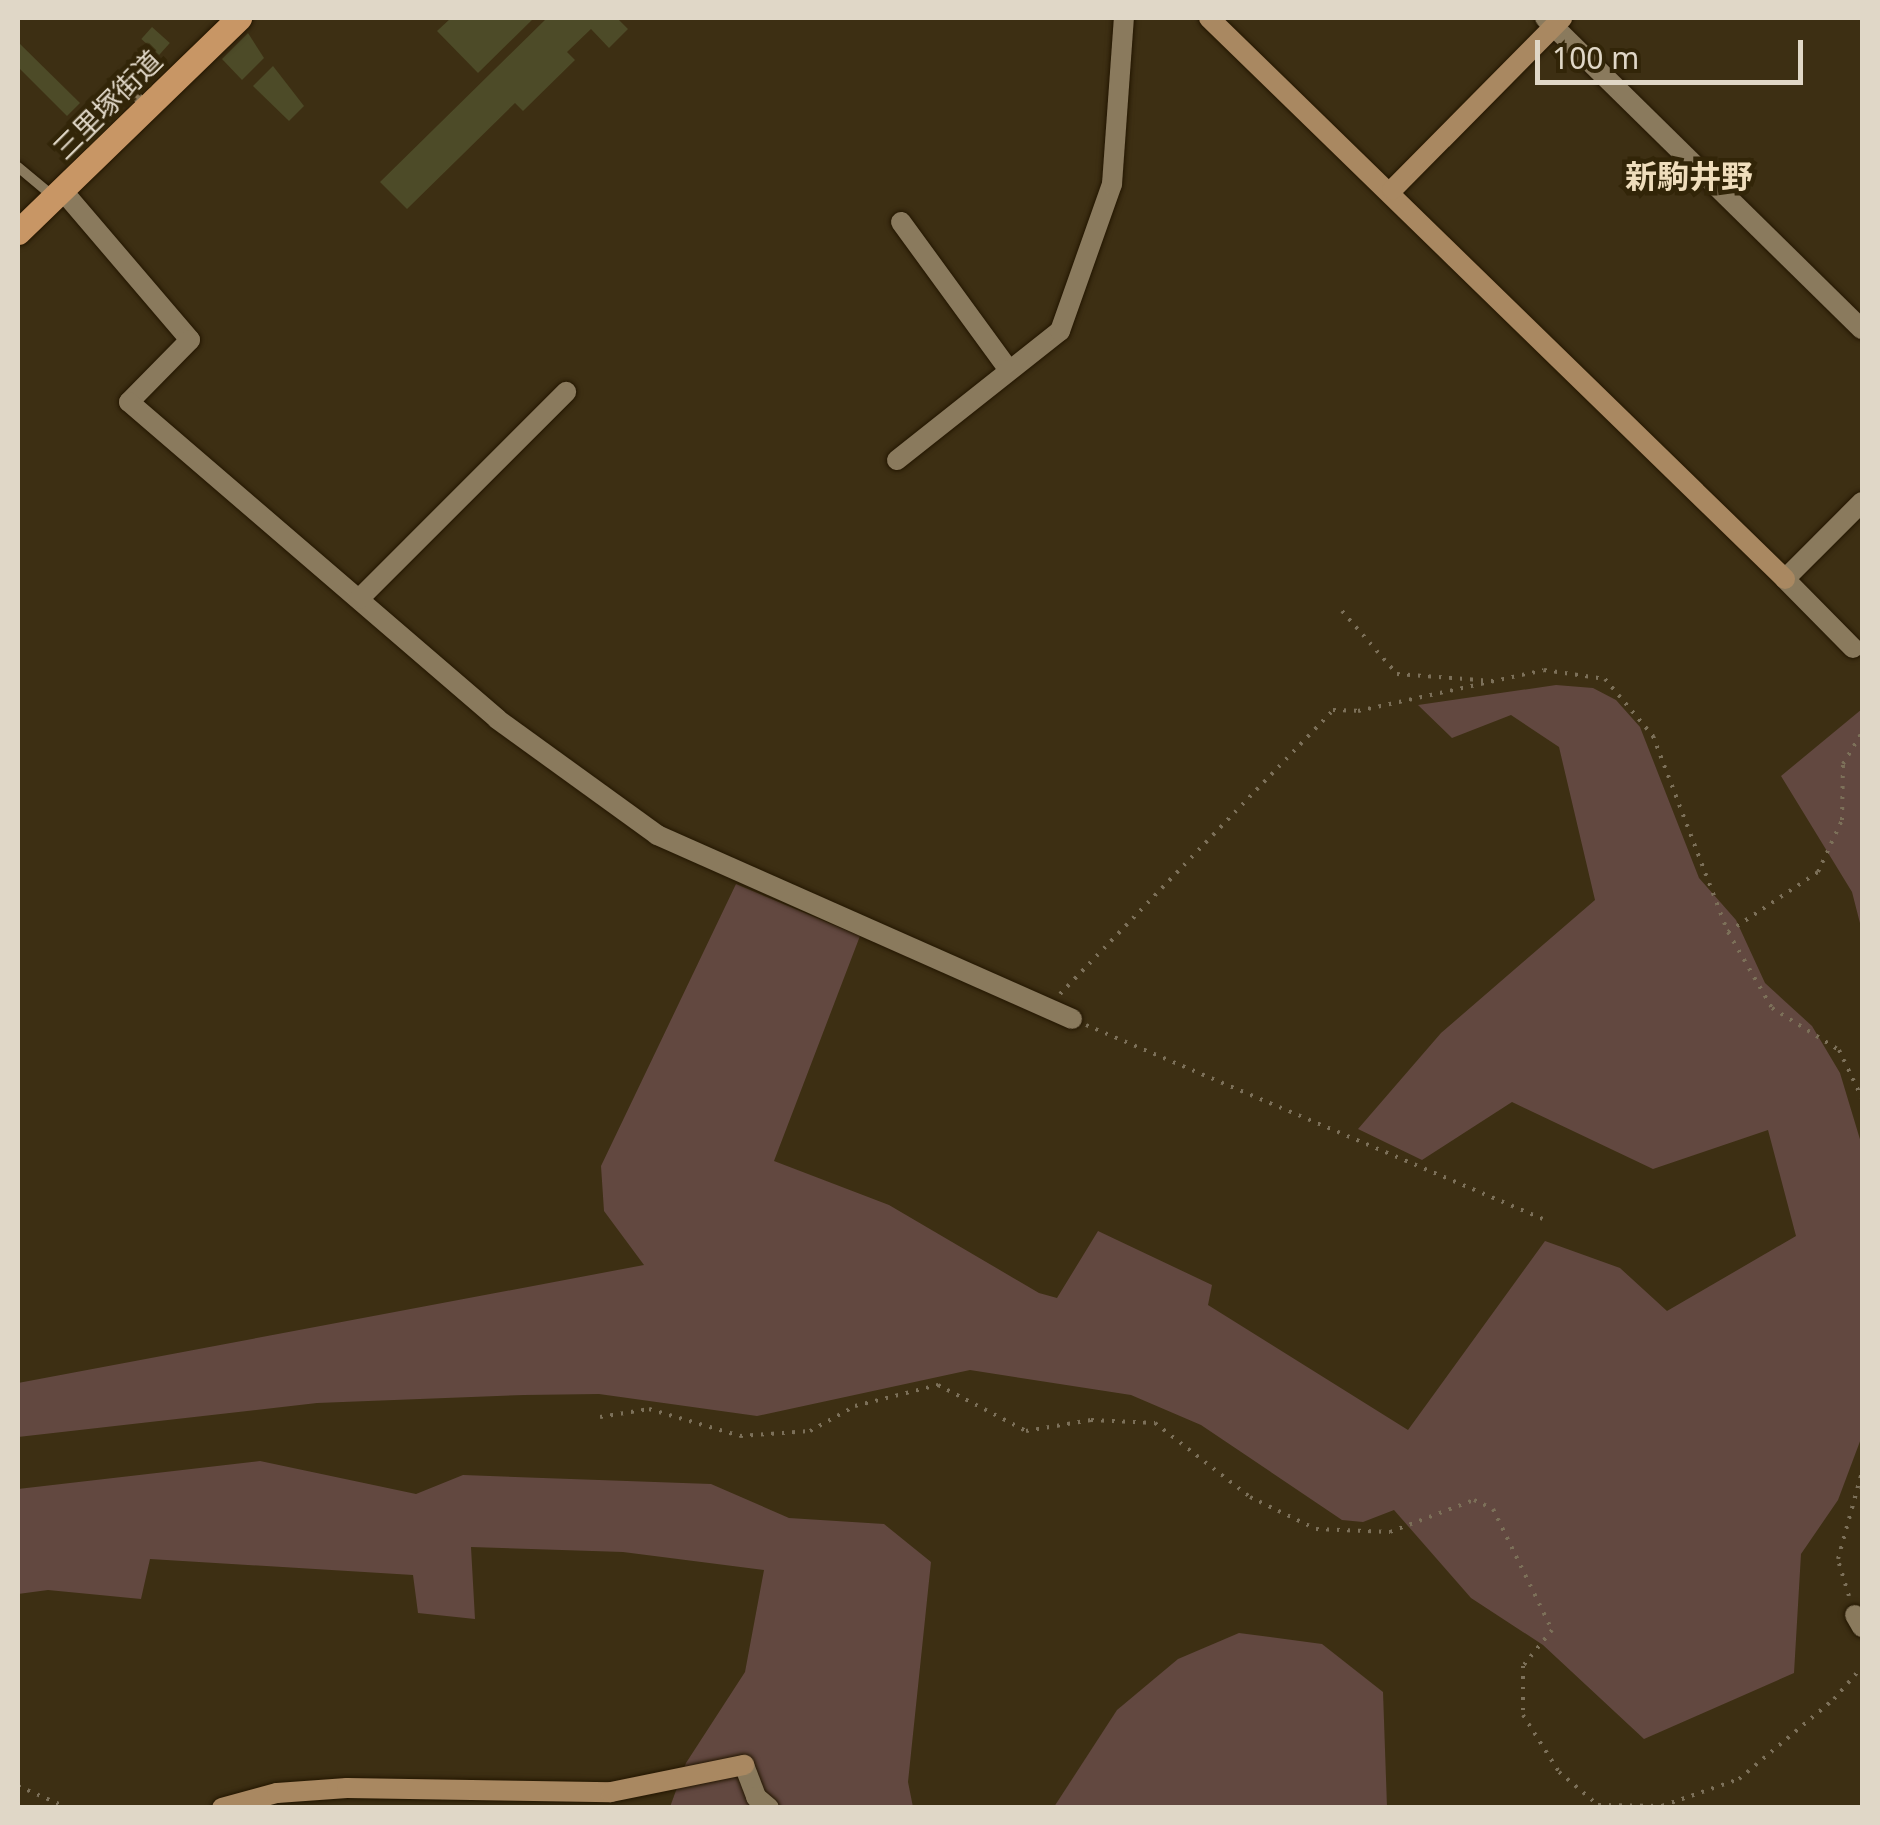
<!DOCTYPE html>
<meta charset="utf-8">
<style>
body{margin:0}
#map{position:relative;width:1880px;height:1825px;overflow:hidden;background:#3d2f13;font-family:"Noto Sans","Noto Sans JP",sans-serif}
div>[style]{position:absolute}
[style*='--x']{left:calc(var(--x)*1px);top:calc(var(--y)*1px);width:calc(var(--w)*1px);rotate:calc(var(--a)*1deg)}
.green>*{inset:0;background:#624840}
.building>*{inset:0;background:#4d4b28;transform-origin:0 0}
.path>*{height:4px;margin-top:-2px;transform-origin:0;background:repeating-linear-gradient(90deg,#7c7059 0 2.5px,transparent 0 10.5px)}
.roads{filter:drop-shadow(0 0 2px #231600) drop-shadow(0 0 2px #231600)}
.lane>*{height:10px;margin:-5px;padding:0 5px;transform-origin:5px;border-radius:5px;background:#8a7a5d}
.street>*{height:20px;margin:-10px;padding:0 10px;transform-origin:10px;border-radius:10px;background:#8a7a5d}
.secondary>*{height:20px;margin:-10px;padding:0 10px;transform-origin:10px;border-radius:10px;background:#a98861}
.primary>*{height:25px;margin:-12.5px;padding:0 12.5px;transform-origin:12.5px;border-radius:12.5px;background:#c89665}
span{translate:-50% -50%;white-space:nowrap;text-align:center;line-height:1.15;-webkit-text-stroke:9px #322508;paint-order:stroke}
.street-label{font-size:28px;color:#e0d7c7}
.quarter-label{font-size:32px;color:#efddbc;font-weight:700}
.frame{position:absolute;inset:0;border:20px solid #e0d7c7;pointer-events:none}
.scale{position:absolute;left:1535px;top:40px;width:268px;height:45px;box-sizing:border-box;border:5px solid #e0d7c7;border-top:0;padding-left:12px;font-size:30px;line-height:35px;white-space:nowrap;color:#e0d7c7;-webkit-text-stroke:8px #322508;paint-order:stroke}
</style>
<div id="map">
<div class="green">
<i style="clip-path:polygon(1556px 685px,1593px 688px,1616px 700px,1640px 727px,1699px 878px,1736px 920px,1765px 983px,1812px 1026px,1840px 1073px,1862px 1146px,1862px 1436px,1838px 1500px,1801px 1554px,1794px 1673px,1644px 1739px,1543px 1645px,1471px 1598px,1394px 1510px,1363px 1522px,1342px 1520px,1201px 1425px,1131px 1395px,970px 1370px,757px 1416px,599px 1394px,524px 1395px,317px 1403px,18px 1437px,18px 1383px,644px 1265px,604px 1211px,601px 1166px,736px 884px,860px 936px,774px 1161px,889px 1205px,1039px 1293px,1057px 1298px,1098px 1231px,1212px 1285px,1208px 1305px,1408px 1430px,1545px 1241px,1620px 1268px,1667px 1311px,1796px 1236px,1768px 1130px,1653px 1169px,1512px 1102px,1422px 1160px,1358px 1129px,1441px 1033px,1595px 900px,1559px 747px,1511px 715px,1452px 738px,1418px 705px)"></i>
<i style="clip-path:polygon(1862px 709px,1862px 931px,1852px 892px,1781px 776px)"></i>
<i style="clip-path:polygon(260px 1461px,416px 1494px,463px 1475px,711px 1484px,789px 1518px,884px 1524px,931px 1562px,908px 1782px,913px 1807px,670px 1807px,686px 1763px,745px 1672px,764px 1570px,623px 1552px,471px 1547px,475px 1619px,418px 1613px,413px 1575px,150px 1559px,141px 1599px,48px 1590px,18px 1594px,18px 1489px)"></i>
<i style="clip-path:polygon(1239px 1633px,1322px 1644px,1383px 1692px,1387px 1807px,1054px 1807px,1117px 1710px,1178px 1659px)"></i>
</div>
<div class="building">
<i style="clip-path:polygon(451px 18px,534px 18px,478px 73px,437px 31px)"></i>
<i style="clip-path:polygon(547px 18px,617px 18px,628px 29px,609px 48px,591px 29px,567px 52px,575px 60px,523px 111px,515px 103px,407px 209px,380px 182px)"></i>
<i style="left:152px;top:27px;width:24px;height:16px;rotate:42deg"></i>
<i style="clip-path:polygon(248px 33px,264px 58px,242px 80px,222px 59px)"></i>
<i style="clip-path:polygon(18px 42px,80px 103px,67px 116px,18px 67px)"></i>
<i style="clip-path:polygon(273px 66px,304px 106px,289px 121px,253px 86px)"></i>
</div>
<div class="path">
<i style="--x:1342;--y:611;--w:84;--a:48.9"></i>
<i style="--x:1397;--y:674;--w:96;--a:4.2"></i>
<i style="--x:1728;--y:932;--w:108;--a:-33.7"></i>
<i style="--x:1818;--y:872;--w:57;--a:-65.2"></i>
<i style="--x:1842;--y:820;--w:56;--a:-89"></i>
<i style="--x:1843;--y:764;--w:37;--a:-59"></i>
<i style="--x:1060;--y:994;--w:394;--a:-46.1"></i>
<i style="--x:1333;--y:710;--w:25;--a:2"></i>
<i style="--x:1358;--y:711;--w:190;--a:-12.4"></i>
<i style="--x:1544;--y:670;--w:62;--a:8.4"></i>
<i style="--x:1605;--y:679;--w:75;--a:49.9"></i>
<i style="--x:1653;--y:736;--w:210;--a:69.1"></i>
<i style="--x:1728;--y:932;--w:88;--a:59.9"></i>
<i style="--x:1772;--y:1008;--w:79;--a:32.1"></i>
<i style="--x:1839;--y:1050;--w:53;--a:64.4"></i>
<i style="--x:1086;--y:1025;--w:496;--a:23"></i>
<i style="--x:600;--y:1417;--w:50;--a:-9.3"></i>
<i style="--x:649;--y:1409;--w:95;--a:16.5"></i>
<i style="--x:740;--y:1436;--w:70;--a:-4.1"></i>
<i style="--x:810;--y:1431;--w:51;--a:-29.1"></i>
<i style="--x:855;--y:1406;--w:86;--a:-14.2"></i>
<i style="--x:938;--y:1385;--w:99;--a:27.6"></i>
<i style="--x:1026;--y:1431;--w:66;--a:-9.6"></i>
<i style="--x:1091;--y:1420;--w:64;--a:2.7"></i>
<i style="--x:1155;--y:1423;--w:120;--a:37.9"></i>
<i style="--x:1250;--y:1497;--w:73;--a:25.9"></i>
<i style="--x:1316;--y:1529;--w:74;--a:2.3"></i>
<i style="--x:1390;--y:1532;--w:90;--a:-20.9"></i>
<i style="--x:1474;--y:1500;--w:21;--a:25"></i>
<i style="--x:1493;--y:1509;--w:135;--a:64"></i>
<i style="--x:1552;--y:1630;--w:46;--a:128.9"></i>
<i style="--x:1523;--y:1666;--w:49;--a:90"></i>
<i style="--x:1523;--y:1715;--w:67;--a:57.7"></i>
<i style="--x:1559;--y:1772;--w:51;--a:40.2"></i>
<i style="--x:1598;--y:1805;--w:64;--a:0.9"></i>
<i style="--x:1662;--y:1806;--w:82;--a:-19.3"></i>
<i style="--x:1739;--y:1779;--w:124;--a:-40.1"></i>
<i style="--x:1834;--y:1699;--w:43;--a:-48.8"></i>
<i style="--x:1849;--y:1596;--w:39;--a:-107"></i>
<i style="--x:1838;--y:1559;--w:90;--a:-74.6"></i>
<i style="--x:18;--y:1786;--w:55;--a:23.7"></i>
</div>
<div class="roads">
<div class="lane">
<i style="--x:122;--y:82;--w:34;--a:45"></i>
<i style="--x:98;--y:106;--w:47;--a:-45.9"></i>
<i style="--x:18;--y:167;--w:47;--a:39.8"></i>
</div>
<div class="street">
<i style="--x:1545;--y:18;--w:444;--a:44.5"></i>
<i style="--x:62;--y:190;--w:197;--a:49.5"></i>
<i style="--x:190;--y:340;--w:87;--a:134.5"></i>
<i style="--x:129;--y:402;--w:486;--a:40.7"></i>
<i style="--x:497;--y:719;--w:198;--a:35.9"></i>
<i style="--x:657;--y:835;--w:454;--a:23.9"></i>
<i style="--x:901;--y:222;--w:182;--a:53.9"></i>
<i style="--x:897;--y:460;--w:208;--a:-38.4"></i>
<i style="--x:1060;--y:331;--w:156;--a:-70.5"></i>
<i style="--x:1112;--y:184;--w:166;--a:-85.9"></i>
<i style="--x:359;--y:599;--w:293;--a:-45"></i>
<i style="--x:1853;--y:648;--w:97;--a:-134.6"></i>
<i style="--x:1785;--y:579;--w:109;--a:-45"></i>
<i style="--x:1855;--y:1615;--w:14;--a:60"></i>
<i style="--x:744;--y:1765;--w:34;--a:69"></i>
<i style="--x:756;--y:1797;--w:17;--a:40"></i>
</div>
<div class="secondary">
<i style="--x:1209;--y:18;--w:804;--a:44.24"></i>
<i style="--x:1392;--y:190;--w:242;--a:-45.3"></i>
<i style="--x:222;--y:1808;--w:57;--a:-15.3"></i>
<i style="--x:277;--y:1793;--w:70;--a:-4.1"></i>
<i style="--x:347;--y:1788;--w:264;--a:0.9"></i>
<i style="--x:611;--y:1792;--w:136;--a:-11.5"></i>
</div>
<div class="primary">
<i style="--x:18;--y:232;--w:308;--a:-44.1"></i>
</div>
</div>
<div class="street-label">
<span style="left:107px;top:104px;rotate:-45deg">三里塚街道</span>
</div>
<div class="quarter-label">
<span style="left:1689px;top:176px">新駒井野</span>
</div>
<div class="frame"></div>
<div class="scale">100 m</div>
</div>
